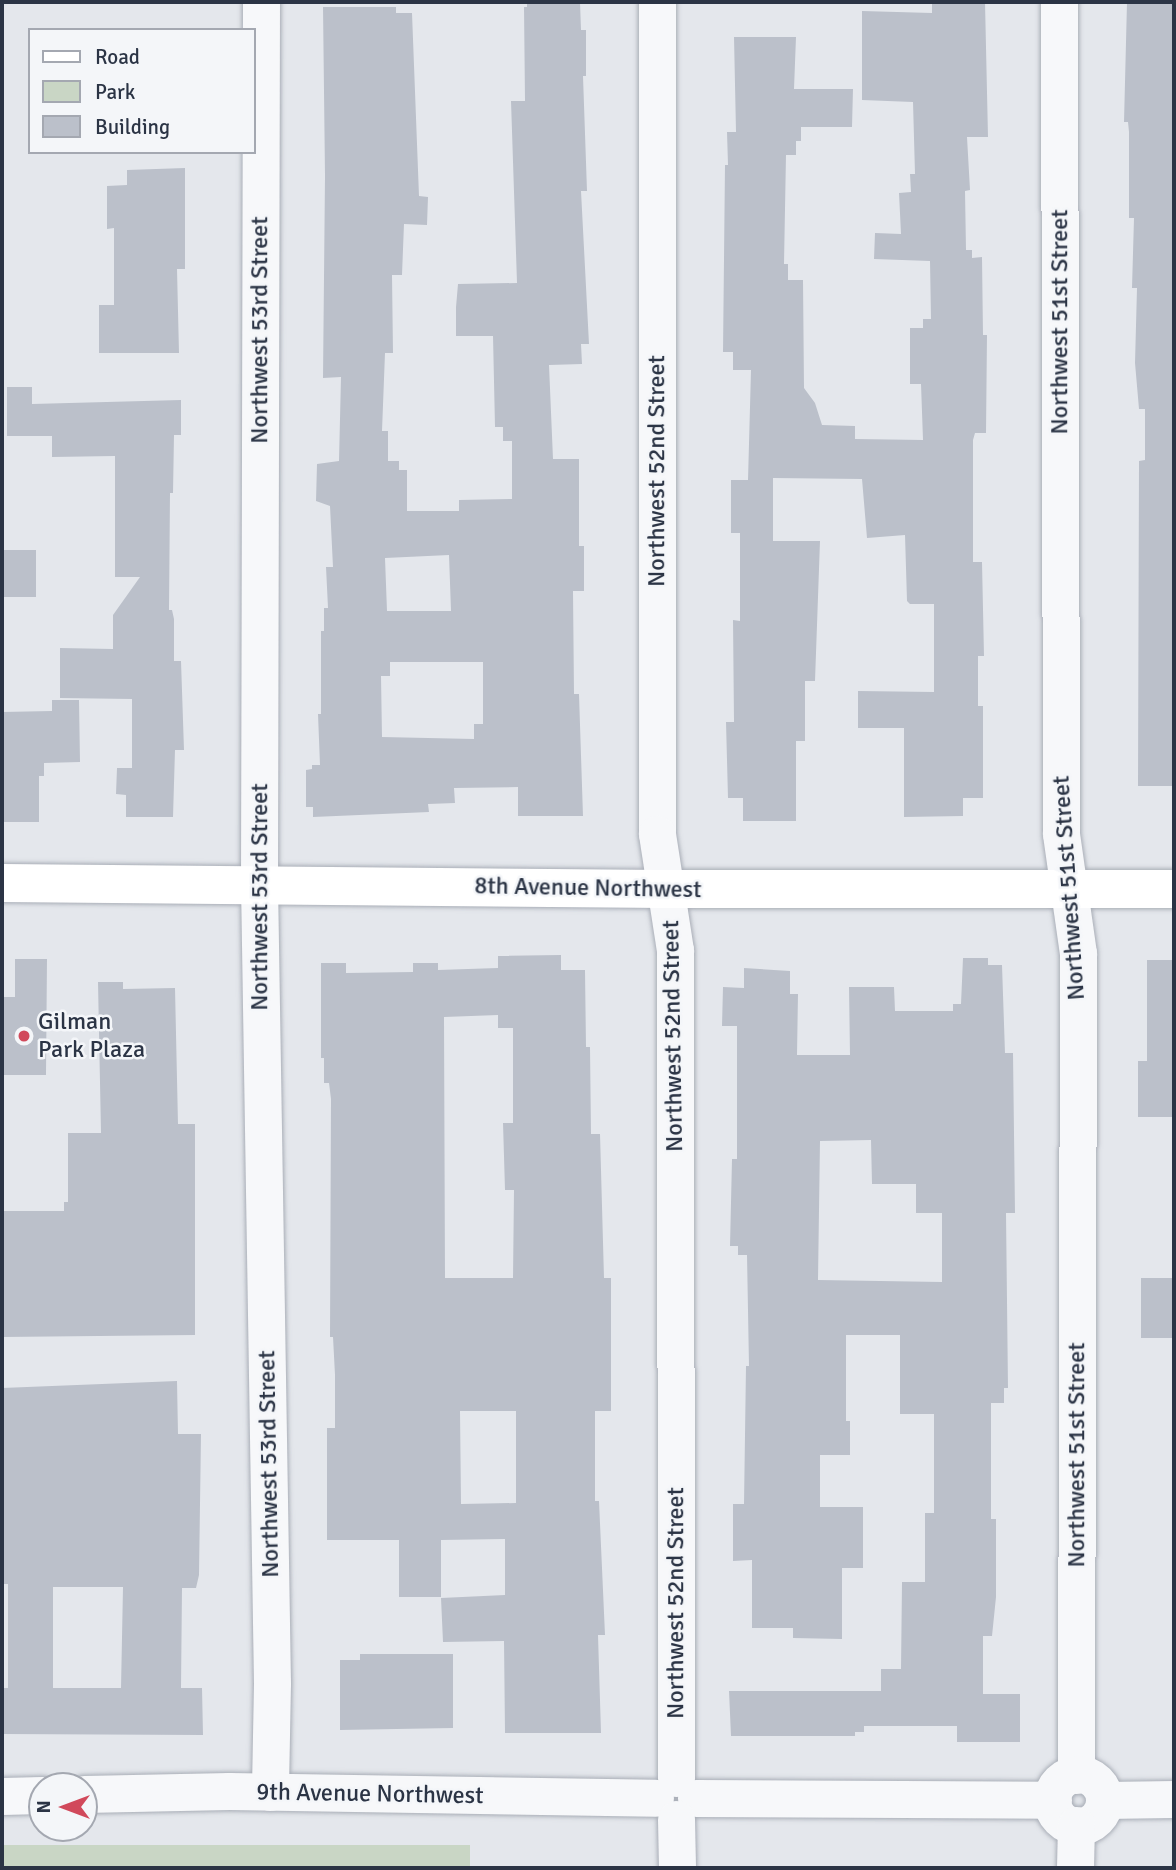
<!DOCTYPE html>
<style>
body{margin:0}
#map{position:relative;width:1176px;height:1870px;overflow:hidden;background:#e4e7ec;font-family:Signika,sans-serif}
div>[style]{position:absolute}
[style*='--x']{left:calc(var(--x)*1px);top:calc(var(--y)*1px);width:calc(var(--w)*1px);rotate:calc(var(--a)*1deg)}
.green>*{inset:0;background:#c9d6c5;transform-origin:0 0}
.building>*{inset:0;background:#bbc0ca;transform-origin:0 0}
.roads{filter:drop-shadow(0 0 2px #a9aeb7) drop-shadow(0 0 2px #a9aeb7)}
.street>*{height:37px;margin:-18.5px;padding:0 18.5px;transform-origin:18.5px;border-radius:18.5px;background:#f7f8fa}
.street>.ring{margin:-18.5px;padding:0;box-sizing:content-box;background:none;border:37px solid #f7f8fa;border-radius:50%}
.secondary>*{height:38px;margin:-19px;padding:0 19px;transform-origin:19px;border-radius:19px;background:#fff}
.dots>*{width:19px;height:19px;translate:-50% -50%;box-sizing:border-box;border:4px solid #f4f6f9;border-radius:50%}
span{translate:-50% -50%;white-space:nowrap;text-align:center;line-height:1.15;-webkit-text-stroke:5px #f4f6f9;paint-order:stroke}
.street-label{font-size:24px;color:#2b3445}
.poi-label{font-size:24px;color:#2b3445}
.left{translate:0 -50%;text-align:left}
.frame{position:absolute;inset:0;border:4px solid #2b3445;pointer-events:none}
.legend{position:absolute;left:28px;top:28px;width:228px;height:126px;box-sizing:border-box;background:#f4f6f9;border:2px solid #a4a8b1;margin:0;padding:9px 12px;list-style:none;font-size:21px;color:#2b3445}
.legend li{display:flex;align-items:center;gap:14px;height:35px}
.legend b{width:35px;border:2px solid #a4a8b1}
.north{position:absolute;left:28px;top:1772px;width:70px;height:70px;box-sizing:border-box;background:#f4f6f9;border:2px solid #a4a8b1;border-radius:50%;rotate:270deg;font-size:19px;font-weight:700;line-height:28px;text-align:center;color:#2b3445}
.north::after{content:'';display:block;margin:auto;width:24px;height:32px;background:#d1495b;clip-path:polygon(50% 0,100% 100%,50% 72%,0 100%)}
</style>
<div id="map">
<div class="green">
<i style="left:2px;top:1845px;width:468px;height:23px"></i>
</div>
<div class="building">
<i style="clip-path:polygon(evenodd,527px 2px,580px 2px,581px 30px,586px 30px,586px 76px,583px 76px,587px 191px,581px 191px,589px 344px,581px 344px,582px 364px,549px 365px,553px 459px,579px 459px,579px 546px,584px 546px,584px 591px,573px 591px,574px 694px,579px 694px,583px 816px,518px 816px,518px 787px,454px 788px,455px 803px,428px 804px,429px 812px,313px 817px,313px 807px,306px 807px,306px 770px,312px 769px,312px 765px,320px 765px,318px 714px,321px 714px,321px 631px,324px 631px,324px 608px,328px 608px,326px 567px,333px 567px,330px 506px,316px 501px,317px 464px,339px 461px,341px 377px,323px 378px,325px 176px,323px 7px,396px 7px,396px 13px,412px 13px,419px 196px,428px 197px,427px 225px,404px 224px,402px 275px,392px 275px,393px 353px,385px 353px,382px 431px,388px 431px,388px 461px,399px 461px,399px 470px,407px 470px,407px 511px,459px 511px,459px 500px,512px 499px,512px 441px,503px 441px,503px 427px,495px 427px,493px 336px,456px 336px,456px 307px,458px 284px,517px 283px,511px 101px,525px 101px,524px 7px,527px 7px,527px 2px,449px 555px,451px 611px,387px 611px,385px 558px,449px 555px,527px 2px,390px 662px,483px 662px,483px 724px,474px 724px,474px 739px,382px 737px,381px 676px,390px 676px,390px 662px)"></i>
<i style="clip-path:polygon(932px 2px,985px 2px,988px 137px,967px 137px,970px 190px,965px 191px,966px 250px,972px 250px,972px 258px,982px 257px,983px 335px,987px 335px,986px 433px,975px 433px,973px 440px,973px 562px,982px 562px,984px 656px,978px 656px,978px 706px,983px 706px,983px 798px,963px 798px,963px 816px,904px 817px,904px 728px,858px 728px,858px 691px,934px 692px,934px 604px,910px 604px,907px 601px,905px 535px,867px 538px,862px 479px,773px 478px,773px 541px,820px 541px,815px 681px,805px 681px,805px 741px,796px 741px,796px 821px,743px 821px,743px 798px,728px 798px,726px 722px,734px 722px,733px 620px,740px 621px,740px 533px,731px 533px,731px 480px,748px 480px,751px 370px,733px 370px,733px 352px,723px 352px,725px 165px,728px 165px,727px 132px,736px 132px,734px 37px,796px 37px,794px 89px,853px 89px,852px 127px,801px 127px,801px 141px,796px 141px,796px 155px,786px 155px,784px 264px,788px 264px,788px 280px,803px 280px,804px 388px,815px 403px,822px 425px,855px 426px,855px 439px,923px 440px,921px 384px,910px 384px,910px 328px,923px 328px,923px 319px,931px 319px,930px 261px,874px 259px,875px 233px,901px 234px,899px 193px,911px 192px,910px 174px,915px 174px,913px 102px,862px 100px,862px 11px,932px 13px)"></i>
<i style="clip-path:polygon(1127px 2px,1174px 2px,1174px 786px,1138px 786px,1139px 461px,1145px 460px,1145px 409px,1139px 409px,1135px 363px,1137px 288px,1132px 288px,1134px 218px,1129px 218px,1129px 132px,1128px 122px,1124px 122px)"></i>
<i style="clip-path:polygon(185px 168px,185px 269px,177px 269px,179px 353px,99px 353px,99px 305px,114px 305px,114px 228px,107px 229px,107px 186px,127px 185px,127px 170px)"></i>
<i style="clip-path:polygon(7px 387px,32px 387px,32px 404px,181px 400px,181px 435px,174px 435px,173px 493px,170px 493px,169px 610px,172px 610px,174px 619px,174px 661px,181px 661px,184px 750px,175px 750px,173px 817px,126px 817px,126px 795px,116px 794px,117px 768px,132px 768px,132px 699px,60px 698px,60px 648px,113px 649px,113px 615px,140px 577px,115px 577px,115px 456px,52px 457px,52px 436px,7px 436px)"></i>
<i style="left:4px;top:550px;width:32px;height:47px"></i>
<i style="clip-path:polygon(52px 700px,79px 700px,80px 762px,44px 763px,44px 776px,39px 776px,39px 822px,2px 822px,2px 712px,52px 711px)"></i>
<i style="clip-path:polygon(evenodd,561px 955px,561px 970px,585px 970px,586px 1047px,590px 1047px,591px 1134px,600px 1134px,604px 1278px,611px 1278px,611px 1411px,595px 1411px,595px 1501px,599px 1501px,605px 1635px,598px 1635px,601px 1733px,505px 1733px,504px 1641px,443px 1642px,441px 1598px,505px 1595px,505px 1539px,441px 1540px,441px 1597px,399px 1597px,399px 1540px,327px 1540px,327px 1428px,335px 1428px,335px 1375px,333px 1337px,330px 1337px,331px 1099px,329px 1083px,324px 1083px,324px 1058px,321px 1058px,321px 963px,346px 963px,346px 973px,413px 972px,413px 963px,438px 963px,438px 970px,498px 968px,498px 956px,561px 955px,498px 1015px,498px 1028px,513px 1028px,513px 1123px,503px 1123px,505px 1190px,514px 1190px,513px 1278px,445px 1278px,444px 1017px,498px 1015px,561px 955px,460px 1411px,516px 1411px,516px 1503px,461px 1504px,460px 1411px)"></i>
<i style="clip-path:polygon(evenodd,963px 958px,988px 958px,988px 965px,1002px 965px,1005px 1053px,1013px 1053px,1015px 1213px,1006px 1213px,1008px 1388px,1004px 1388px,1004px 1403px,991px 1403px,991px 1519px,996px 1519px,996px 1597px,992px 1636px,983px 1636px,983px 1694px,1020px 1694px,1020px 1742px,957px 1742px,957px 1726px,864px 1726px,864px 1732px,855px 1732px,855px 1736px,731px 1736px,729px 1691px,881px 1691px,881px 1669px,901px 1669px,902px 1582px,925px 1582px,925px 1513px,934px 1513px,934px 1414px,900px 1414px,900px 1335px,846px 1335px,846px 1421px,850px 1421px,850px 1455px,820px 1455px,820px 1507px,863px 1507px,863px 1568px,842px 1568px,842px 1639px,793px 1638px,793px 1628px,752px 1628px,752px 1560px,733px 1561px,733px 1504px,744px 1504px,746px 1366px,749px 1366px,747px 1255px,738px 1255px,738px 1246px,730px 1246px,732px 1159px,737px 1159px,737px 1026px,722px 1026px,723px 987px,744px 988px,744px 968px,790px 971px,790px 994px,798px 994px,797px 1055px,850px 1055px,849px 987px,894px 987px,895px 1011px,953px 1011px,953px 1004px,961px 1004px,963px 958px,871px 1140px,872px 1184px,916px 1184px,916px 1213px,942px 1213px,942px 1282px,818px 1280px,820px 1141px,871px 1140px)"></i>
<i style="clip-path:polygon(15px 959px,47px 959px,46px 1075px,2px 1075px,2px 997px,15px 997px)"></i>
<i style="clip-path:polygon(1147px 960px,1174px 960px,1174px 1117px,1138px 1117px,1138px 1061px,1147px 1061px)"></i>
<i style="clip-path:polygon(98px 982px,123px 982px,123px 989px,175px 988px,178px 1124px,195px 1124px,195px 1335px,2px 1337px,2px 1211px,64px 1211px,64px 1202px,68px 1202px,68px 1133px,101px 1133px)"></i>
<i style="left:1141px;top:1278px;width:33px;height:60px"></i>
<i style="clip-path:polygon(evenodd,177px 1381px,178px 1434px,201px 1434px,199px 1575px,196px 1588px,182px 1588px,181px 1688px,202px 1688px,203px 1735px,2px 1734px,2px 1688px,8px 1688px,8px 1584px,2px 1584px,2px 1388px,177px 1381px,53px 1587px,123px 1587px,121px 1688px,53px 1688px,53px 1587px)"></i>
<i style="clip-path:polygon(360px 1654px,453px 1654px,453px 1728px,340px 1730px,340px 1660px,360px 1660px)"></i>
</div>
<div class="roads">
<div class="street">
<i style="--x:261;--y:2;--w:881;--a:90.13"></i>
<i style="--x:259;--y:883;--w:800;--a:89.07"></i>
<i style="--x:272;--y:1683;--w:109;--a:91.1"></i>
<i style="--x:657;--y:2;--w:832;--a:90"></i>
<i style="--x:657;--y:834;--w:117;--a:81.2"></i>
<i style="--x:675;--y:950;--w:828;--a:89.93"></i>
<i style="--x:1059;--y:2;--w:832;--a:89.86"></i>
<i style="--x:1061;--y:834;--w:120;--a:81.9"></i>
<i style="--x:1078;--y:953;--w:822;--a:90.14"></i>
<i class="ring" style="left:1052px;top:1774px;width:15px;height:15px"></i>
<i style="--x:84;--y:1794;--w:145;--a:-1.2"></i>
<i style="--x:229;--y:1791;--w:426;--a:0.9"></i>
<i style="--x:2;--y:1796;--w:40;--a:-1.4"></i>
<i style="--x:696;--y:1798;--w:357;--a:0.3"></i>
<i style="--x:1104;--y:1800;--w:70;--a:-0.8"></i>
<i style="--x:676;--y:1819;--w:49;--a:88.8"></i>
<i style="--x:1075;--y:1868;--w:43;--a:-88.7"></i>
</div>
<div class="secondary">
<i style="--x:2;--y:883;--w:663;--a:0.52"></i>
<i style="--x:665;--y:889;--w:509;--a:0"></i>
</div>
</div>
<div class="dots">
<i style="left:24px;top:1036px;background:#d1495b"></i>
</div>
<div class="street-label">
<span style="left:1060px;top:322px;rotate:-90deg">Northwest 51st Street</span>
<span style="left:260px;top:330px;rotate:-90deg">Northwest 53rd Street</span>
<span style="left:657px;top:471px;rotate:-90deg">Northwest 52nd Street</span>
<span style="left:588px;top:888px;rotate:1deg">8th Avenue Northwest</span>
<span style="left:1069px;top:888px;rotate:-94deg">Northwest 51st Street</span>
<span style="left:260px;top:897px;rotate:-90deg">Northwest 53rd Street</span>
<span style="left:673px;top:1036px;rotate:-91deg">Northwest 52nd Street</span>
<span style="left:1077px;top:1455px;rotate:-90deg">Northwest 51st Street</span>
<span style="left:269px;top:1464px;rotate:-91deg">Northwest 53rd Street</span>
<span style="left:676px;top:1603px;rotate:-90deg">Northwest 52nd Street</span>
<span style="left:370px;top:1794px;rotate:1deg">9th Avenue Northwest</span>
</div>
<div class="poi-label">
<span class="left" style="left:38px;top:1036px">Gilman<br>Park Plaza</span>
</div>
<div class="frame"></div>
<ul class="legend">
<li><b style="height:9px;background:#fff"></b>Road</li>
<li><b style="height:19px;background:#c9d6c5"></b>Park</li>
<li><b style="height:19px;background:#bbc0ca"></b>Building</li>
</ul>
<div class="north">N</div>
</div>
